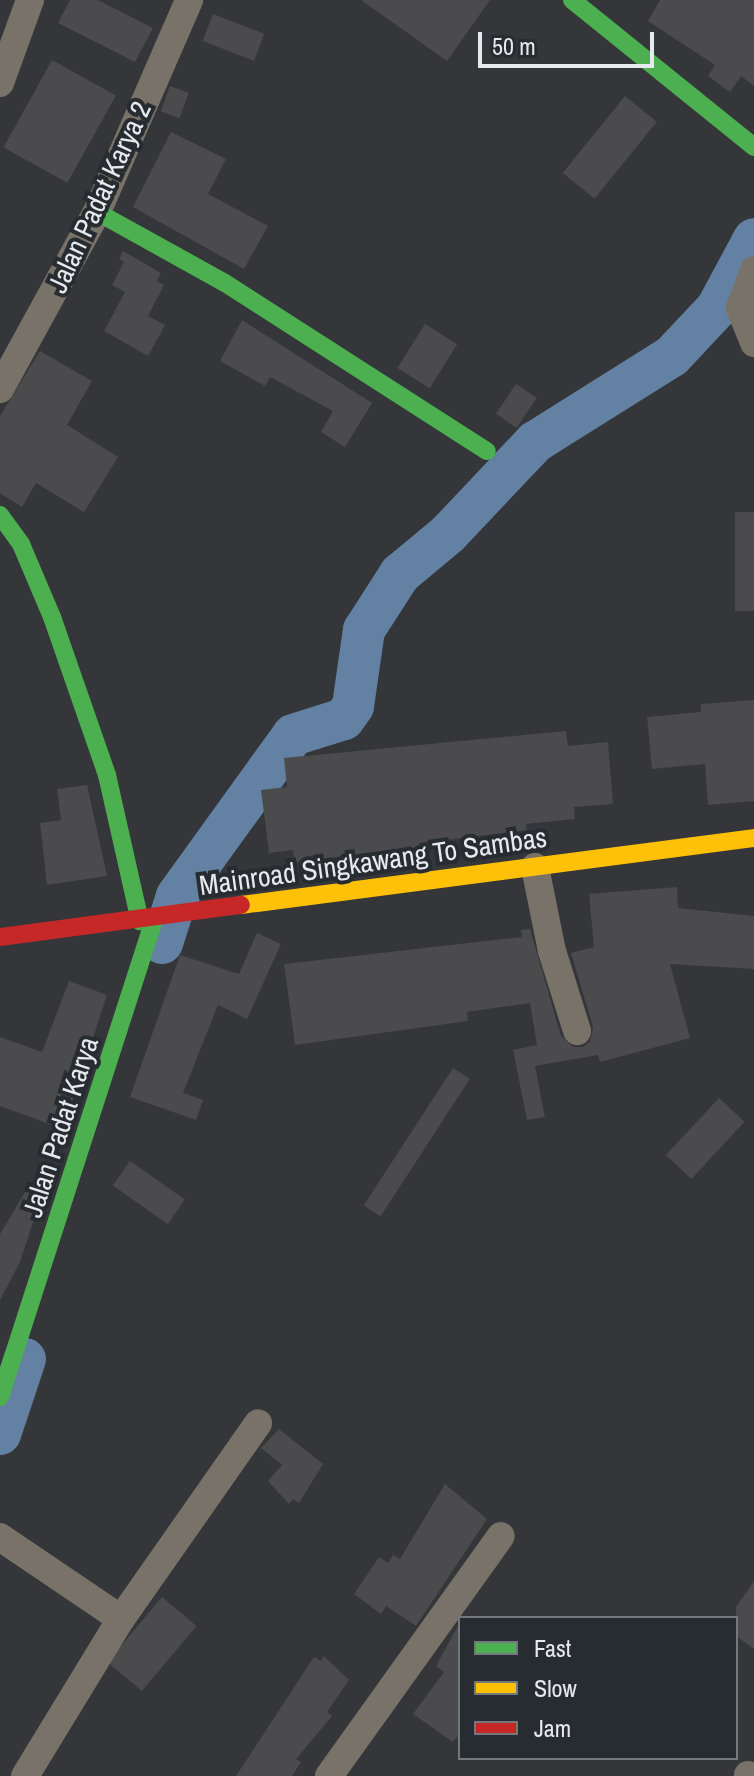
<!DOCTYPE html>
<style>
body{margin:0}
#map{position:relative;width:754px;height:1776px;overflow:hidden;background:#343639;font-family:"Archivo Narrow",sans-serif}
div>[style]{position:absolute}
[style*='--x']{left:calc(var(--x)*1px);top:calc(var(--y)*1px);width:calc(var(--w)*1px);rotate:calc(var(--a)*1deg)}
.river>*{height:42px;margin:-21px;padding:0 21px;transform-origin:21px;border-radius:21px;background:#6382a3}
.building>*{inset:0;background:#4b4a4d;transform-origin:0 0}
.street>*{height:28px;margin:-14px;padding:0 14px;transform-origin:14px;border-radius:14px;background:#787269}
.fast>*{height:18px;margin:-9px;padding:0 9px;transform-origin:9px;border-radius:9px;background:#4caf50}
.slow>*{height:18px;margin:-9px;padding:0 9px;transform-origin:9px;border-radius:9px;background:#ffc107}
.jam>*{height:18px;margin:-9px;padding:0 9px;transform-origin:9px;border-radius:9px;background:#c62828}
span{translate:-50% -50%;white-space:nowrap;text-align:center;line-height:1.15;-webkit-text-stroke:8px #272c31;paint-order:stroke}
.street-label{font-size:28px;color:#e6e9ed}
.legend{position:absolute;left:458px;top:1616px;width:280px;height:144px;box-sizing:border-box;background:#272c31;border:2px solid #73787c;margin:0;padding:10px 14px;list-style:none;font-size:24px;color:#e6e9ed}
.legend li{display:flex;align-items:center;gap:16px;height:40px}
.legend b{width:40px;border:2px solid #73787c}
.scale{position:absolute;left:478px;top:32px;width:176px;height:36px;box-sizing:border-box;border:4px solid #e6e9ed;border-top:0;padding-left:10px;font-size:24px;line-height:28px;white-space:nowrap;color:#e6e9ed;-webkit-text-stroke:6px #272c31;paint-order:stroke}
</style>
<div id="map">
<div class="river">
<i style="--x:162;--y:943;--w:49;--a:-72.3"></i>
<i style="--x:177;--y:896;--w:198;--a:-54.2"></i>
<i style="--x:293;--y:735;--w:53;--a:-17.4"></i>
<i style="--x:344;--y:719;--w:16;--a:-55"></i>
<i style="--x:353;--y:706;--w:77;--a:-81.8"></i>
<i style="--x:364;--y:630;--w:67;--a:-57.3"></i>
<i style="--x:400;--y:574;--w:62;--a:-39.8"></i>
<i style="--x:448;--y:534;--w:127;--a:-46.6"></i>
<i style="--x:535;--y:442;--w:162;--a:-32.1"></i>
<i style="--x:672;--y:356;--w:66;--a:-46.8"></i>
<i style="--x:717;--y:308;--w:78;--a:-61.8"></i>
<i style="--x:0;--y:1434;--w:79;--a:-71.6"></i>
</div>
<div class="building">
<i style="clip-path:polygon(70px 0,98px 0,153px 28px,135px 62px,58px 23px)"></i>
<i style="clip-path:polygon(361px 0,490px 0,447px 61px)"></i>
<i style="clip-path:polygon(660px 0,754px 0,754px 86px,741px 76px,730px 92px,708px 76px,715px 65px,648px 21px)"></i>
<i style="left:213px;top:14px;width:55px;height:29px;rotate:21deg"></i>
<i style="left:52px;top:60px;width:73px;height:100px;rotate:29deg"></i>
<i style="left:170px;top:86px;width:20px;height:27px;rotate:20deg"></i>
<i style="left:625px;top:96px;width:41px;height:99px;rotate:39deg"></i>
<i style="clip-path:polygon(171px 132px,226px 159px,208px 194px,268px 226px,244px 269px,133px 207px)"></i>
<i style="clip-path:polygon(123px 251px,161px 273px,157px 281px,164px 285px,148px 316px,165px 325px,148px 356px,104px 331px,125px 292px,112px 285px,124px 262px,119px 259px)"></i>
<i style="clip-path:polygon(242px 320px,372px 403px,345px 447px,321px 432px,333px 411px,270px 377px,265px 386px,220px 361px)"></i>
<i style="left:425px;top:324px;width:38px;height:52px;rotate:32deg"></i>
<i style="clip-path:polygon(40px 351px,92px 381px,67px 425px,118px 457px,84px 512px,36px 483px,22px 507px,0 493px,0 416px)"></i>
<i style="left:516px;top:384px;width:25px;height:36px;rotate:34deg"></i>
<i style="left:735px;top:512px;width:19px;height:99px"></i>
<i style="clip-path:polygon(754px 700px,754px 801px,708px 805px,705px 764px,652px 769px,647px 717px,701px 712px,701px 704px)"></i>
<i style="clip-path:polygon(566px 731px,568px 746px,608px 742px,613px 804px,574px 807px,575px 819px,526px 824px,527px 830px,430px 842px,430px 846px,295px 862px,293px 850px,269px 853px,261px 790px,287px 787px,284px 758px)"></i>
<i style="clip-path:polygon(87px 785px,107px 876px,47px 885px,40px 823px,61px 820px,57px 789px)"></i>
<i style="clip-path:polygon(677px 887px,678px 908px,754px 916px,754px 969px,670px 964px,690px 1038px,600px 1062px,598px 1055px,535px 1066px,545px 1117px,527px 1120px,513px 1050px,537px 1045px,530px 1003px,467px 1012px,468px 1021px,295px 1045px,284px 964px,522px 937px,521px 930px,530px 929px,561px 1036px,573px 1047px,583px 1047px,590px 1042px,593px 1027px,571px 953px,594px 947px,589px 894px)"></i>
<i style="clip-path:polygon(257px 933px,281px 944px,247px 1019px,218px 1005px,183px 1093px,203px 1100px,196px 1120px,130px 1097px,180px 955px,239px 974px)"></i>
<i style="clip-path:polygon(69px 981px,107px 995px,63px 1129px,0 1106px,0 1037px,42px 1052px)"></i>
<i style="left:453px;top:1068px;width:20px;height:164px;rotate:33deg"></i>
<i style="left:719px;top:1098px;width:35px;height:78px;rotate:43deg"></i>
<i style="left:130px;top:1161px;width:67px;height:30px;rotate:35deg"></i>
<i style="clip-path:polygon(27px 1189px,41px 1198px,20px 1262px,0 1300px,0 1234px)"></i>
<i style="clip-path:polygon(279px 1429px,323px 1464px,299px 1503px,293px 1499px,289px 1504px,268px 1481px,282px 1465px,261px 1448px)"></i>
<i style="clip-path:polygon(445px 1484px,487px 1519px,416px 1626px,386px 1606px,381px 1614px,354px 1594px,379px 1557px,388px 1563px,393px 1555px,400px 1559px)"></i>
<i style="clip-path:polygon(754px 1581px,754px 1649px,736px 1636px,736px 1607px)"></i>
<i style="left:162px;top:1597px;width:45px;height:85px;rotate:40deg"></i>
<i style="clip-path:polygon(460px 1622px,460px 1733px,453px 1742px,413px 1714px,444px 1672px,436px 1666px)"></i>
<i style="clip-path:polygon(324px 1656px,349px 1680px,327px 1712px,332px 1716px,296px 1759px,301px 1762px,292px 1776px,236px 1776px,314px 1657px,321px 1661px)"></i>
</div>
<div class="street">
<i style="--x:0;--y:83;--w:88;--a:-70.1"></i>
<i style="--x:754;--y:270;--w:40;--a:110.2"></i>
<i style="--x:740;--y:308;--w:38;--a:68"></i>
<i style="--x:0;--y:389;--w:202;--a:-61.3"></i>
<i style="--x:97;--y:212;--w:231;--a:-66.5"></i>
<i style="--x:535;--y:867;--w:86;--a:78.6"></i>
<i style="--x:552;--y:951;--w:84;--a:72.6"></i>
<i style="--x:0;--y:1537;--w:146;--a:34.1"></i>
<i style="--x:748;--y:1775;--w:1;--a:45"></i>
<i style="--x:25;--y:1776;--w:184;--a:-58.6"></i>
<i style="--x:121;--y:1619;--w:239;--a:-55"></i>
<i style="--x:329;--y:1776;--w:295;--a:-54.4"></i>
</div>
<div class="fast">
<i style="--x:572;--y:0;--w:234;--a:38.9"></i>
<i style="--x:97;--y:212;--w:146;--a:29"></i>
<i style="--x:225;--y:283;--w:311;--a:32.7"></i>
<i style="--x:0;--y:515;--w:36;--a:54"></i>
<i style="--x:21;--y:544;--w:79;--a:67"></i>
<i style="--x:52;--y:617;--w:167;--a:70.8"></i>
<i style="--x:107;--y:775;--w:150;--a:77.3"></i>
<i style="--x:0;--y:1397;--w:501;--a:-72.11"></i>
</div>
<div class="slow">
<i style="--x:241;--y:905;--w:517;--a:-7.44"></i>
</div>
<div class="jam">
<i style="--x:0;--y:937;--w:243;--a:-7.6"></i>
</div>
<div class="street-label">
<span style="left:99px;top:197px;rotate:-65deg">Jalan Padat Karya 2</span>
<span style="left:373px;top:861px;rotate:-8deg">Mainroad Singkawang To Sambas</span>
<span style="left:60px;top:1127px;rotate:-72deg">Jalan Padat Karya</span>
</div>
<ul class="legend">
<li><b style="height:10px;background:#4caf50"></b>Fast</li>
<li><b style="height:10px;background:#ffc107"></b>Slow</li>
<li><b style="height:10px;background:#c62828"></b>Jam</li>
</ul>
<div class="scale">50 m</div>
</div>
